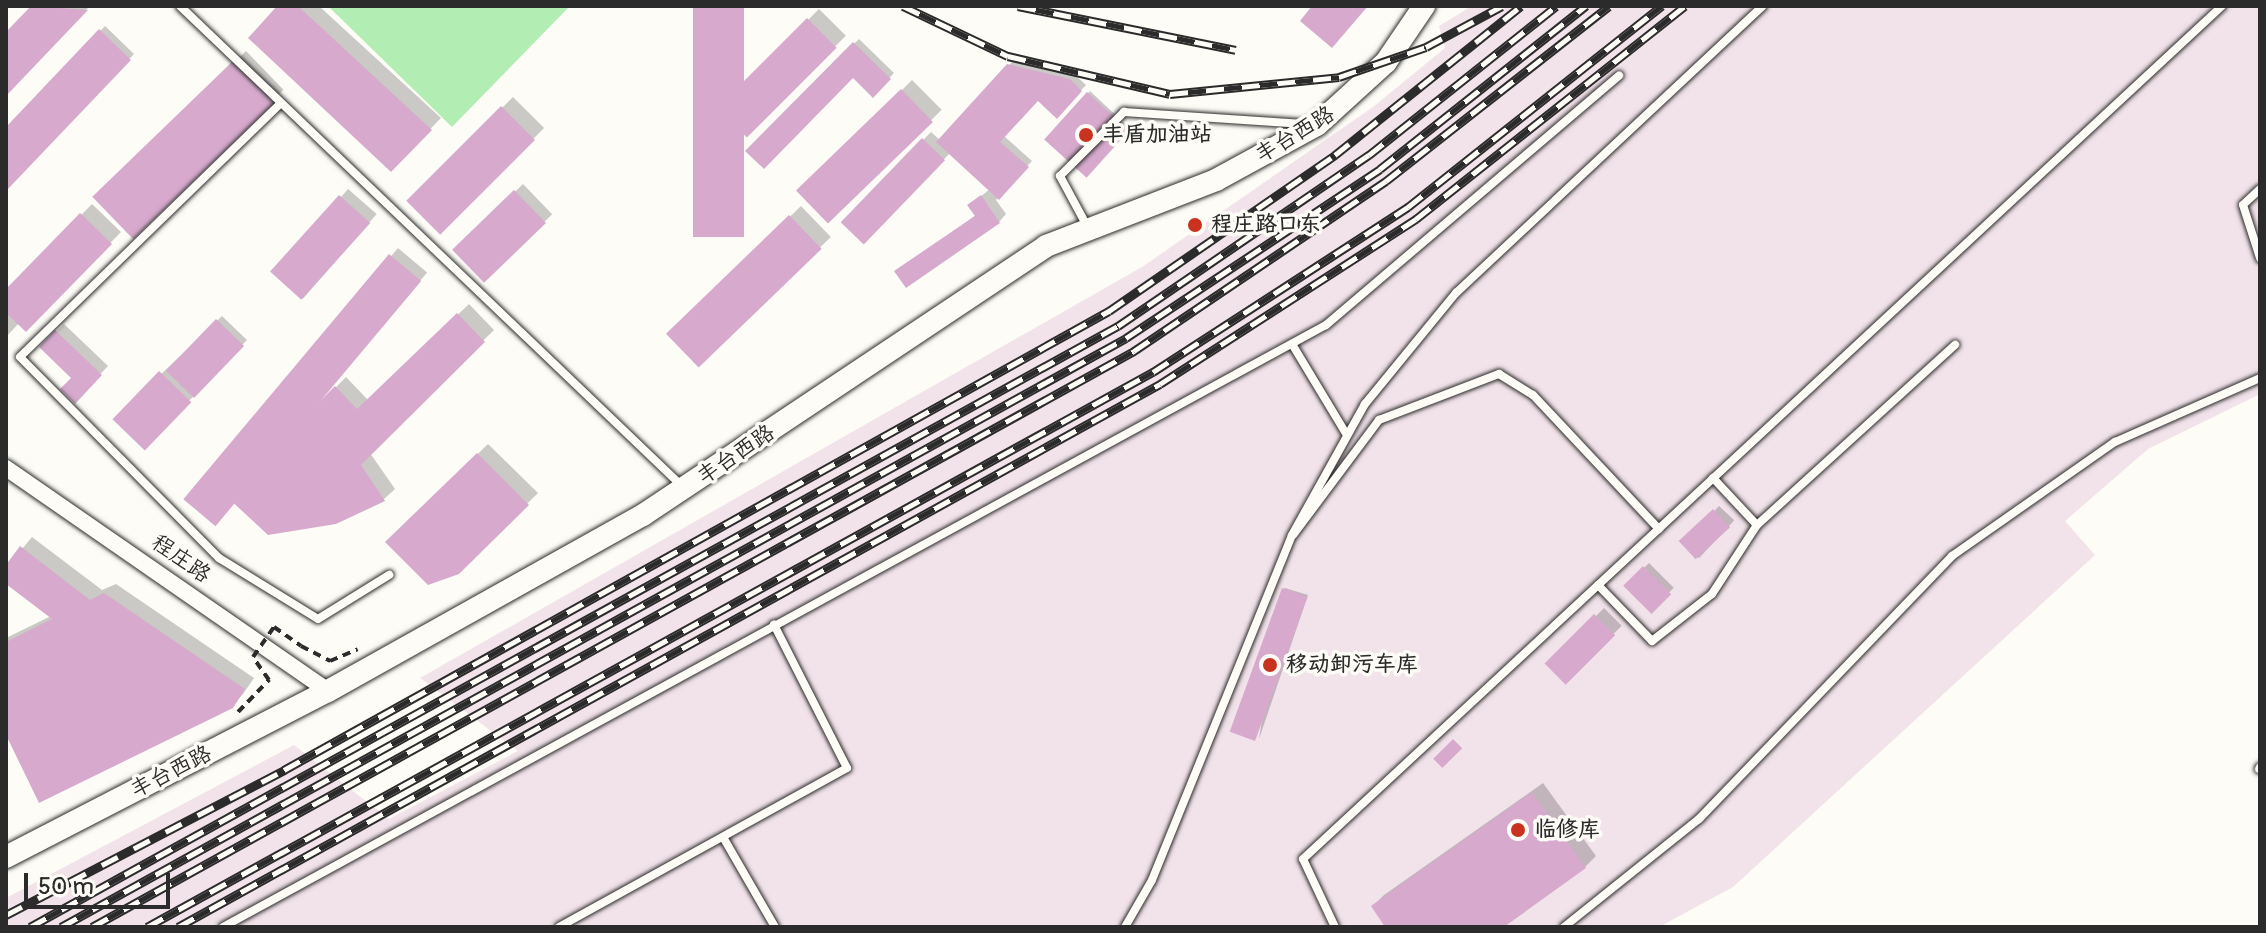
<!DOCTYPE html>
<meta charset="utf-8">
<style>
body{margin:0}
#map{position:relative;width:2266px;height:933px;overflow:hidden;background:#fdfcf7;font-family:Pangolin,"LXGW WenKai TC",sans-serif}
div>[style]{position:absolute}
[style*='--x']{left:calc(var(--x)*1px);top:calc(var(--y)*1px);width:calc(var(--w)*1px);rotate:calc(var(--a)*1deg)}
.built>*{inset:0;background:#f2e3ea}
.green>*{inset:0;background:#b2eeb3}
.shadow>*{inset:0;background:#0003;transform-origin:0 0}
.building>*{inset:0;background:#d7aacd;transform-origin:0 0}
.path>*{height:4px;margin-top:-2px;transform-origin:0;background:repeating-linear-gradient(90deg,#2b2b2b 0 8px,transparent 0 14px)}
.roads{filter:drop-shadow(0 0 2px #2b2b2b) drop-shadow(0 0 2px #2b2b2b)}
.service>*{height:8px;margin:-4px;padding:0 4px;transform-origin:4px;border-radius:4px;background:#fdfcf7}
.minor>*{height:16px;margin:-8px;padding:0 8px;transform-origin:8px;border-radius:8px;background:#fdfcf7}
.secondary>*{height:22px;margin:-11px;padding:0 11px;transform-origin:11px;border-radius:11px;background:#fdfcf7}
.rail>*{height:9px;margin-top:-4.5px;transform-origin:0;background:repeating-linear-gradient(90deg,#fdfcf7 0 18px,#2b2b2b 0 36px);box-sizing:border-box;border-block:2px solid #2b2b2b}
.path-bridge>*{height:4px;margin-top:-2px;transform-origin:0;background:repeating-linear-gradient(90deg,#2b2b2b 0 8px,transparent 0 14px)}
.dots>*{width:22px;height:22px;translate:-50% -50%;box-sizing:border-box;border:4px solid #fdfcf7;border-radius:50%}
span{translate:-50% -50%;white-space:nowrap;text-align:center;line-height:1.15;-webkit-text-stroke:7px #fdfcf7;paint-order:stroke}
.poi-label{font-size:22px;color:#2b2b2b;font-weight:700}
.left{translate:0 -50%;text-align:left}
.street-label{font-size:22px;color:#2b2b2b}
.frame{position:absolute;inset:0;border:8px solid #2b2b2b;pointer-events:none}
.scale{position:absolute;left:24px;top:873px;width:146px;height:36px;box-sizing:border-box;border:4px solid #2b2b2b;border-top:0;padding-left:10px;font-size:24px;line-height:28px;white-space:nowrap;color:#2b2b2b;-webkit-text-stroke:6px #fdfcf7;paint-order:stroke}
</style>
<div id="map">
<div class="built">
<i style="clip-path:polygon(1472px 6px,2260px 6px,2260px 394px,2148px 449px,2065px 521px,2095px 555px,1733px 887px,1659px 927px,6px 927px,6px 898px,294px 745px,389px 819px,518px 751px,420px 678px,1142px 267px,1373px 107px,1445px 48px,1439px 26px)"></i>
</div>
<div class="green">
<i style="clip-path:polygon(328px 6px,570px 6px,452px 127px)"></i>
</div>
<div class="shadow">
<i style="clip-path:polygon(33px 6px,90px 6px,6px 93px,6px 35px)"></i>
<i style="clip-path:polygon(280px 6px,319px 6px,441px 118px,391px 169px)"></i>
<i style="left:819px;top:9px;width:38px;height:139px;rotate:45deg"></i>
<i style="clip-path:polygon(105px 26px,134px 54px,6px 188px,6px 130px)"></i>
<i style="clip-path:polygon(859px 39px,894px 73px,873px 95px,853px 75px,748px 151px)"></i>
<i style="left:246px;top:51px;width:54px;height:210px;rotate:46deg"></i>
<i style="clip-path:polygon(1014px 60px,1075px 75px,1086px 85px,1057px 116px,1038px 99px,1004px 136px,1032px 161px,996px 200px,1006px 214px,999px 222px,897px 271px,976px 215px,970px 205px,990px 189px,950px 153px,864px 241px,844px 222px,931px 132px,940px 140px)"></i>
<i style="left:912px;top:80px;width:42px;height:158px;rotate:45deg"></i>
<i style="left:1090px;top:91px;width:53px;height:64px;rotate:43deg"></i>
<i style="left:513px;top:97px;width:44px;height:146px;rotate:45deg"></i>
<i style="left:523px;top:184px;width:42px;height:95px;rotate:46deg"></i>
<i style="left:348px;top:189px;width:38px;height:112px;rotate:41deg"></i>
<i style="clip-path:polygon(92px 204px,121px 232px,26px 330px,19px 323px,6px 337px,6px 292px)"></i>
<i style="left:801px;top:206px;width:43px;height:185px;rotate:46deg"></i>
<i style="left:398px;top:248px;width:38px;height:329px;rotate:40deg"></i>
<i style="clip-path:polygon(469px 304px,494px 330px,370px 453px,395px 489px,384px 499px,336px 522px,229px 496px,346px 377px,368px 400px)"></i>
<i style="clip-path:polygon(222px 316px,247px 340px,144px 448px,114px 419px)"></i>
<i style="clip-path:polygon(64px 324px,108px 366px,75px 401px,74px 378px,42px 346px)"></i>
<i style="clip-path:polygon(488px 444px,538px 493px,458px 572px,387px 542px)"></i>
<i style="left:1719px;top:506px;width:21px;height:52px;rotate:43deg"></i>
<i style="clip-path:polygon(32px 537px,102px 590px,116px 584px,254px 678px,243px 694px,232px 706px,6px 730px,6px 638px,51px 616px,6px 582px,6px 568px)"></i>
<i style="left:1649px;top:563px;width:35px;height:33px;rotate:45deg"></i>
<i style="clip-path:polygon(1285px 588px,1308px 595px,1259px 739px,1283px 589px)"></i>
<i style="left:1604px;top:608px;width:25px;height:80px;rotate:45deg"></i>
<i style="clip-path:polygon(1543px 783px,1596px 856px,1585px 867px,1500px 927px,1388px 927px,1373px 906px,1384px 895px)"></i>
</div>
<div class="building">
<i style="clip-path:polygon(31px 6px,88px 10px,6px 96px,6px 32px)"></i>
<i style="clip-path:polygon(277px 6px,298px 6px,432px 130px,391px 172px,248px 38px)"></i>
<i style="left:693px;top:6px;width:51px;height:231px"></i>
<i style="clip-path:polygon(1312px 6px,1368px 6px,1332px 48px,1300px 21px)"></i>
<i style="left:807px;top:18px;width:42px;height:127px;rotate:45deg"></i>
<i style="clip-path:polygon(99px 29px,131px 60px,6px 191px,6px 127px)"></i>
<i style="clip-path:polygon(853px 42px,891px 79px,873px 98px,853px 78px,764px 169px,745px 151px)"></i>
<i style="left:234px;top:60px;width:59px;height:197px;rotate:46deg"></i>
<i style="clip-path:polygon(1007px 64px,1070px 79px,1082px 91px,1057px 119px,1038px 101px,1000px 142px,1029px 167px,999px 200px,936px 142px)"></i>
<i style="left:901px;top:89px;width:46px;height:146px;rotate:46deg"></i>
<i style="left:1087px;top:92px;width:57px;height:64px;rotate:42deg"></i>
<i style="left:501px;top:106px;width:48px;height:134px;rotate:45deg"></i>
<i style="left:922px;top:138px;width:32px;height:117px;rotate:44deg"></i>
<i style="left:514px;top:190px;width:46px;height:86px;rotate:46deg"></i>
<i style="left:339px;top:195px;width:42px;height:103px;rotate:42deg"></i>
<i style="clip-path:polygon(981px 195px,1000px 223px,906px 288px,894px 271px,975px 216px,967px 205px)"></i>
<i style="clip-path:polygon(80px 213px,112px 244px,26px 332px,6px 313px,6px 289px)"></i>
<i style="left:789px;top:215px;width:47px;height:171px;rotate:46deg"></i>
<i style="left:389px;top:254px;width:42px;height:320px;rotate:40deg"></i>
<i style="clip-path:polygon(457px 313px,485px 342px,361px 465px,385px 501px,336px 524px,268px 535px,226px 496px,335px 386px,357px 409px)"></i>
<i style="left:216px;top:319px;width:39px;height:72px;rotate:44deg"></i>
<i style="clip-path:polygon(55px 330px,102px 375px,75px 404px,60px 389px,71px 378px,39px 347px)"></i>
<i style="left:159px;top:371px;width:45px;height:67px;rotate:44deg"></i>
<i style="clip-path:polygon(477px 453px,529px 505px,459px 574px,428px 585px,385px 542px)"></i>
<i style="left:1713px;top:509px;width:25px;height:47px;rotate:47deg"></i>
<i style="clip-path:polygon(20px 546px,90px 600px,104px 593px,245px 689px,233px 708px,39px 803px,6px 735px,6px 642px,52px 619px,6px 584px,6px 565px)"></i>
<i style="left:1643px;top:566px;width:40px;height:28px;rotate:45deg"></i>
<i style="left:1282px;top:588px;width:27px;height:153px;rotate:20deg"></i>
<i style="left:1594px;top:614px;width:30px;height:70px;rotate:45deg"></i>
<i style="left:1453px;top:739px;width:13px;height:28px;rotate:45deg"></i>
<i style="clip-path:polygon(1532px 792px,1586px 868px,1504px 927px,1385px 927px,1371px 906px)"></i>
</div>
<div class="path">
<i style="--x:301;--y:646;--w:33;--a:27"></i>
<i style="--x:330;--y:661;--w:30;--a:-23"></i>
<i style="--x:238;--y:712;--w:45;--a:-45.9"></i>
</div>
<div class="roads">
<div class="service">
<i style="--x:180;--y:6;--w:695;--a:43.72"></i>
<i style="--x:281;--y:103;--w:364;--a:135.8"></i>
<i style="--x:20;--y:357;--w:283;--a:45.3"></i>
<i style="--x:219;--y:558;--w:116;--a:31.6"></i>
<i style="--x:318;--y:619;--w:84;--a:-31.8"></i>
<i style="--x:2260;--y:189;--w:23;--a:137"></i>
<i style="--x:2243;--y:205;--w:56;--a:72.2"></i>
<i style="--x:1087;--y:226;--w:57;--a:-118.4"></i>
<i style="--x:1060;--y:176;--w:91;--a:-45"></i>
<i style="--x:1124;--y:112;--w:180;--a:3.8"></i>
<i style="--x:1292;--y:344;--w:106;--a:58.9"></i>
<i style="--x:1713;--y:478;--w:64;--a:46.9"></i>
<i style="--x:1293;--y:535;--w:144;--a:-53.2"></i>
<i style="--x:1379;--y:420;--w:129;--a:-21"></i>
<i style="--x:1499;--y:374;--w:40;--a:32"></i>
<i style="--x:1533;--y:395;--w:184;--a:46.8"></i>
<i style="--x:1598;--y:585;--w:78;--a:46"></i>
<i style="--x:1652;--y:641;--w:76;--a:-38.1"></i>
<i style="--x:1712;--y:594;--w:82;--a:-56.9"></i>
<i style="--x:1757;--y:525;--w:268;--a:-42.3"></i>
<i style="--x:2259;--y:769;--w:2;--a:-63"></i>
<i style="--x:723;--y:837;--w:104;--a:60"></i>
<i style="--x:223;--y:927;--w:1257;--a:-28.63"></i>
<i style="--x:1326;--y:325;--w:385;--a:-40.4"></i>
<i style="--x:559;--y:927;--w:329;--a:-28.9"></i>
<i style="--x:847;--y:768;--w:161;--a:-117"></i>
<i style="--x:1125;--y:927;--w:54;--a:-60.1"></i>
<i style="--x:1152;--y:880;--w:372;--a:-67.9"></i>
<i style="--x:1292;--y:535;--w:150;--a:-60.9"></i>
<i style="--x:1365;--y:404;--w:144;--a:-50.7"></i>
<i style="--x:1456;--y:293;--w:420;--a:-43.1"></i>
<i style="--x:1335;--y:927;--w:75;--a:-115.2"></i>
<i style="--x:1303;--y:859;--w:1254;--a:-42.87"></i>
<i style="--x:1564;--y:927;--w:173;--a:-38.7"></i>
<i style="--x:1699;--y:819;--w:365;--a:-46.1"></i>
<i style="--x:1952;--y:556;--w:199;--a:-35"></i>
<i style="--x:2115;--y:442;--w:158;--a:-23.8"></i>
</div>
<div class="minor">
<i style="--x:6;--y:468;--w:392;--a:34.7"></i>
</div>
<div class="secondary">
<i style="--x:6;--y:857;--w:362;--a:-27.3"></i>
<i style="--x:328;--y:691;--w:361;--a:-29.2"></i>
<i style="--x:643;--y:515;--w:485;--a:-33.7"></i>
<i style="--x:1046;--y:246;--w:182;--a:-21.2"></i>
<i style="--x:1216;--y:180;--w:115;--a:-28.6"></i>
<i style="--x:1317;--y:125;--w:93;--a:-42.4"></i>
<i style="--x:1386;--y:62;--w:68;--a:-55.8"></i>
</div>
</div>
<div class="rail">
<i style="--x:903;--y:6;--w:116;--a:25.5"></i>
<i style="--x:1008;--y:56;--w:166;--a:13.2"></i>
<i style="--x:1170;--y:94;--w:170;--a:-5.7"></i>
<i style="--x:1339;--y:77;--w:92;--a:-19"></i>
<i style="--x:1426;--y:47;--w:86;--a:-28.3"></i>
<i style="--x:1018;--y:6;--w:222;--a:11.4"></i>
<i style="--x:6;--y:915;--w:314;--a:-27.5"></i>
<i style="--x:284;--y:770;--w:944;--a:-29.09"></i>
<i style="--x:1109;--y:311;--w:275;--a:-34.6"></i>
<i style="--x:1335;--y:155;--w:238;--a:-38.7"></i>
<i style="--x:30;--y:927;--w:1243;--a:-28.92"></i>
<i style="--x:1118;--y:326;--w:304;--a:-34.3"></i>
<i style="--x:1369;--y:155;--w:239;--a:-38.5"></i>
<i style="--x:61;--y:927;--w:1217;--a:-28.94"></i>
<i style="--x:1126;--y:338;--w:305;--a:-33.6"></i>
<i style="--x:1380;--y:169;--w:263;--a:-38.4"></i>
<i style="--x:92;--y:927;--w:1191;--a:-28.93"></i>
<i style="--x:1134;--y:351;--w:304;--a:-34"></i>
<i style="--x:1386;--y:181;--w:283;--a:-38.1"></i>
<i style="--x:147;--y:927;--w:1149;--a:-28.89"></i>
<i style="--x:1153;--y:372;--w:304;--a:-32.9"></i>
<i style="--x:1408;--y:207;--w:324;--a:-38.4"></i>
<i style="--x:178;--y:927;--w:1122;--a:-28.94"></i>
<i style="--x:1160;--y:384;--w:305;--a:-32.8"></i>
<i style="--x:1416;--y:219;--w:343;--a:-38.4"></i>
</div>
<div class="path-bridge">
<i style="--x:269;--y:680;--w:28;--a:-125"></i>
<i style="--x:253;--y:657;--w:37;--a:-55"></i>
<i style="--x:274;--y:627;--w:33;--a:35"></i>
</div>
<div class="dots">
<i style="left:1086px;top:135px;background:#c8321e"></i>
<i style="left:1195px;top:225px;background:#c8321e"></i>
<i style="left:1270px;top:665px;background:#c8321e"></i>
<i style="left:1518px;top:830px;background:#c8321e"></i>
</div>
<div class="poi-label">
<span class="left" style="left:1102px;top:135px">丰盾加油站</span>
<span class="left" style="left:1211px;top:225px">程庄路口东</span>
<span class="left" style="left:1286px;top:665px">移动卸污车库</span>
<span class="left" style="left:1534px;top:830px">临修库</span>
</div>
<div class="street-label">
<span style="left:1295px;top:135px;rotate:-31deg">丰台西路</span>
<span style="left:736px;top:455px;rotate:-34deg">丰台西路</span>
<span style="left:181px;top:559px;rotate:35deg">程庄路</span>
<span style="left:171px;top:772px;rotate:-27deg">丰台西路</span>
</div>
<div class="frame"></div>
<div class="scale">50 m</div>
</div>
